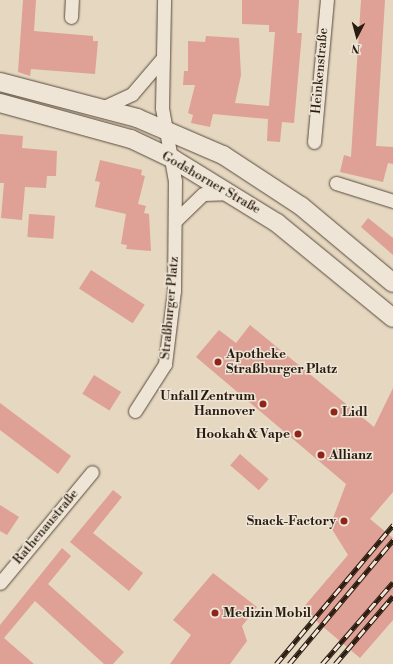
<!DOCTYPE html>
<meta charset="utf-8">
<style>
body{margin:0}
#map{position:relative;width:393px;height:664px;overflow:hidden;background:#e5d7c0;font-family:"Libre Bodoni",serif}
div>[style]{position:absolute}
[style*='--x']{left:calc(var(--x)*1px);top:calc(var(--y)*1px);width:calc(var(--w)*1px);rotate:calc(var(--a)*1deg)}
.building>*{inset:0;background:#dfa096;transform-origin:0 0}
.roads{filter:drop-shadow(0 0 1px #584a3b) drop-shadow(0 0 1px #584a3b)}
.street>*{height:13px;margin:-6.5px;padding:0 6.5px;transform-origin:6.5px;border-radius:6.5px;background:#eee5d6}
.secondary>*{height:18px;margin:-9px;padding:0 9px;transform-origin:9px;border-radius:9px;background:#eee5d6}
.rail>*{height:4.5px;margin-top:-2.25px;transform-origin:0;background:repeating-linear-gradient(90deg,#eee5d6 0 9px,#291b0f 0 18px);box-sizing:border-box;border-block:1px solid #291b0f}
.dots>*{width:11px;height:11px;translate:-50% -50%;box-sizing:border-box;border:2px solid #eee5d6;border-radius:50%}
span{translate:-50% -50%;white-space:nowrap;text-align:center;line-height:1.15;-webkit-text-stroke:3px #eee5d6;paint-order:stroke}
.street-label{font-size:13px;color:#291b0f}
.poi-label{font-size:13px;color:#291b0f;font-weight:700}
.left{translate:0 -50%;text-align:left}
.right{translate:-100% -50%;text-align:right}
.north{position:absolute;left:337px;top:16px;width:40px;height:40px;-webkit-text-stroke:3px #eee5d6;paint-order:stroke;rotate:186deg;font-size:11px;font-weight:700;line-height:16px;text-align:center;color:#291b0f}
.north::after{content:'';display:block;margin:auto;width:14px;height:18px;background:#291b0f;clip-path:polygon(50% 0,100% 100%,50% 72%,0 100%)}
</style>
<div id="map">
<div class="building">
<i style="clip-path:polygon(23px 0,36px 0,34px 31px,93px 36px,93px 41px,98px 41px,95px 74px,31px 69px,30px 76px,18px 72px)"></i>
<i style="clip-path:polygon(242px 0,299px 0,297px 33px,302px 33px,294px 123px,282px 122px,280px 142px,267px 141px,268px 119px,213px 114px,210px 127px,191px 123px,193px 115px,188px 113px,195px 85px,183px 85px,184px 71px,188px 71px,188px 41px,205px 42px,206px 36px,239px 38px,241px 75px,235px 103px,269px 106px,275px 32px,269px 32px,269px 25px,242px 24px)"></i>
<i style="clip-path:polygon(361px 0,385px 0,376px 146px,393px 147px,393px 164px,388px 163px,383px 182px,340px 172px,344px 155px,351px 157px)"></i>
<i style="clip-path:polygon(0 134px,23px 136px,22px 148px,57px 151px,56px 176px,47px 176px,46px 188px,25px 187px,22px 220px,1px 218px,4px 183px,0 183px)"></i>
<i style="clip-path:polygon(100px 160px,142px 170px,141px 175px,145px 176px,138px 204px,146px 206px,144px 213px,149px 214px,151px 251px,126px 249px,127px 245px,121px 244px,126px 214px,95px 207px,100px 182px,95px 181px)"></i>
<i style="left:29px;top:214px;width:26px;height:23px;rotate:4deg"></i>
<i style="clip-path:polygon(368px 218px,393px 238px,393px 255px,361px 227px)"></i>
<i style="left:91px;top:270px;width:64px;height:22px;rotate:33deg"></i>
<i style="clip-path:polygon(250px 325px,374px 427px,393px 388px,393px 492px,370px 519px,393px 538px,393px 620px,360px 658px,302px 609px,348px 555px,330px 526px,346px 484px,196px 357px,219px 330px,236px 343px)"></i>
<i style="left:94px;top:375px;width:32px;height:22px;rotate:32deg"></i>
<i style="clip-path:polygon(0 403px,71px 456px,58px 474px,0 430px)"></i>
<i style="left:240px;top:454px;width:38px;height:15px;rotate:41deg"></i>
<i style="clip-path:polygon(113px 490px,122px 497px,93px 533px,143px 573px,129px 591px,70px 542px)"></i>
<i style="clip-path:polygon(0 505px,19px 517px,7px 535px,0 531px)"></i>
<i style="clip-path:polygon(62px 548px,71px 556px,48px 584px,124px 652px,113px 664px,104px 664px,35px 601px,4px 638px,34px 664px,0 664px,0 625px)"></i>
<i style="clip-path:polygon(213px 573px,257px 607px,242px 626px,247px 641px,230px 664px,170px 664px,191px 635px,173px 620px)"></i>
</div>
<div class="roads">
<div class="street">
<i style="--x:71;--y:17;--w:17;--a:-87"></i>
<i style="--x:102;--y:108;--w:33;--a:-25"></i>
<i style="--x:132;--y:94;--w:45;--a:-49.5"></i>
<i style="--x:314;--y:142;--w:143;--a:-84.8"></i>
<i style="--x:336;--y:183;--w:60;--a:17.5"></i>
<i style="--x:176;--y:220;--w:37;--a:-44"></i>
<i style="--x:203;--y:194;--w:24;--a:-2"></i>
<i style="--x:135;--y:411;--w:56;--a:-57.4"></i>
<i style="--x:165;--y:364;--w:74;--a:-83"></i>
<i style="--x:174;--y:291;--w:110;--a:-89.5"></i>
<i style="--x:175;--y:181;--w:74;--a:-100.1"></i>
<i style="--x:162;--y:108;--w:108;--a:-88.9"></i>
<i style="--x:0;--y:583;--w:144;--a:-50.3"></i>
</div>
<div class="secondary">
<i style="--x:0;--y:82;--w:142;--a:14.7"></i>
<i style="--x:137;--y:118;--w:94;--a:23.3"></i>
<i style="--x:223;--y:155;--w:93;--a:33.2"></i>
<i style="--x:301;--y:206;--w:120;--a:39.9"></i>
<i style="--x:0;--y:103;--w:136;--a:15.4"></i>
<i style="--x:131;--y:139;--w:47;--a:25.5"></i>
<i style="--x:173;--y:159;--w:122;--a:31.6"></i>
<i style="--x:277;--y:223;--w:150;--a:39.3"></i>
</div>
</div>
<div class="rail">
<i style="--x:276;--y:664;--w:182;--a:-49.9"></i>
<i style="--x:289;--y:664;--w:162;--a:-50"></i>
<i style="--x:322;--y:664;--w:108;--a:-49.1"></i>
<i style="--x:335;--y:664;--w:89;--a:-49.5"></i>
</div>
<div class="dots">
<i style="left:218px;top:362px;background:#8f2418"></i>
<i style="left:263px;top:404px;background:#8f2418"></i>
<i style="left:334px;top:412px;background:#8f2418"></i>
<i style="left:298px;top:434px;background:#8f2418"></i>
<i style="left:321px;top:455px;background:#8f2418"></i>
<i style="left:344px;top:521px;background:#8f2418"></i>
<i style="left:215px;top:613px;background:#8f2418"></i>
</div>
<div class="street-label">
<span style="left:320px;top:71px;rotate:-85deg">Heinkenstraße</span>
<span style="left:211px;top:183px;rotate:30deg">Godshorner Straße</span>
<span style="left:170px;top:308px;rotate:-85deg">Straßburger Platz</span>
<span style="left:46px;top:527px;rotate:-50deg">Rathenaustraße</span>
</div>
<div class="poi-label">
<span class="left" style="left:226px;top:362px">Apotheke<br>Straßburger Platz</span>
<span class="right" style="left:255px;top:404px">Unfall Zentrum<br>Hannover</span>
<span class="left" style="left:342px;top:412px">Lidl</span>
<span class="right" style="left:290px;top:434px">Hookah &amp; Vape</span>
<span class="left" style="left:329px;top:455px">Allianz</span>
<span class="right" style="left:336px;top:521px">Snack-Factory</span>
<span class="left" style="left:223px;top:613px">Medizin Mobil</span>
</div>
<div class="north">N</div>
</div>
